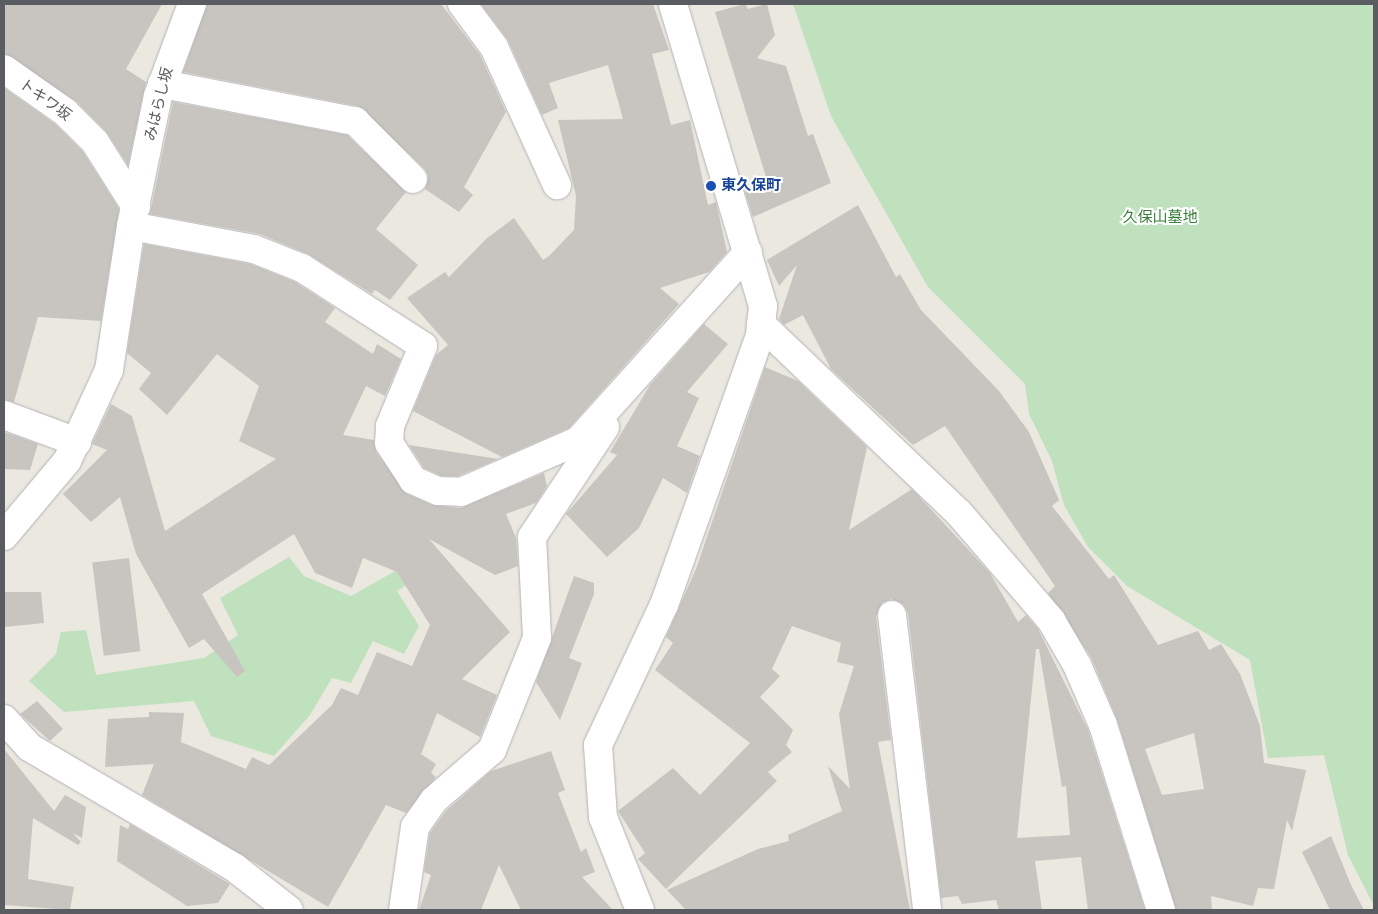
<!DOCTYPE html>
<meta charset="utf-8">
<style>
body{margin:0}
#map{position:relative;width:1378px;height:914px;overflow:hidden;background:#ebe8e0;font-family:"Varela Round","Noto Sans JP",sans-serif}
div>[style]{position:absolute}
[style*='--x']{left:calc(var(--x)*1px);top:calc(var(--y)*1px);width:calc(var(--w)*1px);rotate:calc(var(--a)*1deg)}
.green>*{inset:0;background:#bfe1bd}
.building>*{inset:0;background:#c8c4bf;transform-origin:0 0}
.roads{filter:drop-shadow(0 0 1px #b1b3b7) drop-shadow(0 0 1px #b1b3b7)}
.minor>*{height:28px;margin:-14px;padding:0 14px;transform-origin:14px;border-radius:14px;background:#fff}
.dots>*{width:14px;height:14px;translate:-50% -50%;box-sizing:border-box;border:2px solid #fff;border-radius:50%}
span{translate:-50% -50%;white-space:nowrap;text-align:center;line-height:1.15;-webkit-text-stroke:4px #fff;paint-order:stroke}
.street-label{font-size:15px;color:#595c60}
.transit-label{font-size:15px;color:#164399;font-weight:700}
.left{translate:0 -50%;text-align:left}
.park-label{font-size:15px;color:#3a7e3a}
.frame{position:absolute;inset:0;border:5px solid #595c60;pointer-events:none}
</style>
<div id="map">
<div class="green">
<i style="clip-path:polygon(793px 4px,1374px 4px,1374px 906px,1348px 855px,1324px 755px,1268px 758px,1250px 660px,1127px 586px,1088px 547px,1064px 505px,1052px 461px,1029px 414px,1025px 384px,928px 287px,831px 116px)"></i>
<i style="clip-path:polygon(436px 548px,442px 561px,397px 591px,419px 626px,404px 654px,373px 641px,351px 683px,332px 678px,310px 715px,274px 756px,211px 736px,194px 701px,64px 712px,29px 681px,56px 654px,61px 632px,86px 630px,96px 675px,204px 658px,238px 635px,220px 598px,289px 557px,304px 576px,351px 596px)"></i>
</div>
<div class="building">
<i style="clip-path:polygon(4px 4px,162px 4px,126px 69px,146px 82px,128px 165px,106px 131px,76px 101px,4px 54px)"></i>
<i style="clip-path:polygon(207px 4px,441px 4px,480px 55px,506px 112px,464px 187px,473px 195px,459px 212px,425px 189px,428px 175px,424px 168px,358px 106px,183px 72px)"></i>
<i style="clip-path:polygon(481px 4px,653px 4px,669px 50px,652px 54px,671px 125px,690px 120px,708px 205px,716px 202px,727px 252px,709px 272px,660px 288px,679px 304px,569px 428px,502px 457px,413px 411px,436px 355px,448px 345px,407px 298px,445px 272px,449px 277px,486px 239px,514px 218px,543px 260px,549px 256px,574px 230px,576px 196px,558px 120px,623px 119px,608px 65px,549px 83px,558px 108px,542px 115px,508px 40px)"></i>
<i style="clip-path:polygon(745px 4px,748px 9px,767px 4px,775px 35px,757px 58px,786px 66px,808px 136px,813px 134px,831px 183px,753px 217px,745px 191px,767px 180px,715px 12px)"></i>
<i style="clip-path:polygon(4px 88px,55px 124px,83px 152px,119px 209px,101px 321px,38px 317px,14px 402px,4px 400px)"></i>
<i style="clip-path:polygon(173px 102px,347px 135px,406px 192px,376px 229px,418px 265px,390px 300px,375px 290px,372px 294px,308px 254px,260px 234px,150px 214px)"></i>
<i style="clip-path:polygon(evenodd,858px 205px,896px 277px,900px 274px,921px 310px,999px 391px,1029px 432px,1059px 500px,1052px 506px,1109px 579px,1114px 575px,1158px 645px,1198px 631px,1209px 650px,1221px 644px,1240px 674px,1260px 726px,1264px 763px,1306px 770px,1292px 831px,1287px 820px,1274px 889px,1258px 888px,1253px 906px,1211px 896px,1212px 910px,1176px 910px,1117px 719px,1091px 657px,1048px 593px,1055px 586px,945px 426px,913px 445px,831px 369px,803px 315px,784px 325px,779px 319px,797px 265px,779px 286px,767px 260px,858px 205px,1194px 733px,1204px 789px,1162px 795px,1145px 749px,1194px 733px)"></i>
<i style="clip-path:polygon(144px 244px,250px 264px,295px 282px,335px 308px,325px 322px,373px 354px,377px 344px,401px 359px,385px 396px,366px 386px,343px 435px,374px 440px,376px 452px,407px 494px,432px 505px,461px 508px,544px 473px,547px 486px,536px 503px,506px 514px,516px 538px,518px 566px,495px 575px,429px 539px,510px 632px,462px 679px,497px 695px,480px 737px,437px 713px,421px 754px,436px 764px,431px 773px,436px 777px,406px 813px,386px 805px,328px 907px,142px 795px,154px 764px,105px 767px,108px 719px,149px 717px,149px 712px,184px 713px,181px 742px,246px 769px,252px 757px,269px 765px,332px 705px,341px 688px,358px 695px,377px 652px,412px 666px,430px 625px,397px 572px,363px 558px,352px 588px,315px 573px,294px 534px,202px 594px,245px 671px,237px 677px,204px 639px,189px 648px,136px 554px,120px 497px,91px 522px,63px 494px,107px 450px,92px 444px,111px 404px,132px 416px,165px 531px,276px 459px,239px 441px,259px 386px,217px 354px,167px 415px,139px 389px,151px 373px,127px 353px)"></i>
<i style="clip-path:polygon(704px 324px,728px 344px,687px 392px,699px 398px,677px 446px,700px 456px,687px 493px,663px 478px,639px 528px,607px 557px,566px 514px,617px 455px,610px 452px,650px 385px)"></i>
<i style="clip-path:polygon(evenodd,765px 367px,798px 381px,867px 447px,849px 530px,912px 489px,990px 573px,1018px 622px,1026px 615px,1038px 629px,1088px 730px,1145px 910px,1088px 910px,1081px 857px,1035px 861px,1042px 910px,999px 910px,996px 900px,962px 904px,958px 896px,941px 898px,908px 613px,904px 605px,891px 599px,882px 603px,876px 617px,891px 740px,878px 742px,910px 910px,686px 910px,667px 890px,758px 849px,789px 841px,788px 835px,842px 811px,828px 766px,850px 789px,839px 714px,854px 666px,837px 662px,841px 643px,792px 626px,772px 669px,780px 676px,760px 697px,793px 730px,786px 745px,792px 752px,768px 772px,777px 781px,666px 889px,638px 859px,645px 853px,618px 811px,673px 768px,700px 795px,750px 743px,655px 670px,673px 643px,666px 637px,696px 569px,765px 367px,1036px 649px,1039px 649px,1062px 787px,1066px 786px,1070px 835px,1017px 838px,1036px 649px)"></i>
<i style="clip-path:polygon(4px 432px,38px 444px,30px 470px,4px 469px)"></i>
<i style="clip-path:polygon(409px 445px,498px 459px,458px 476px,442px 476px,424px 468px)"></i>
<i style="left:129px;top:558px;width:94px;height:37px;rotate:83deg"></i>
<i style="clip-path:polygon(574px 576px,594px 583px,594px 594px,569px 658px,582px 663px,560px 720px,536px 682px)"></i>
<i style="clip-path:polygon(4px 592px,41px 592px,44px 623px,4px 627px)"></i>
<i style="clip-path:polygon(37px 701px,63px 729px,50px 741px,20px 714px)"></i>
<i style="clip-path:polygon(4px 749px,54px 811px,65px 795px,86px 807px,82px 838px,73px 833px,81px 842px,78px 845px,33px 818px,28px 879px,74px 887px,70px 910px,4px 905px)"></i>
<i style="clip-path:polygon(551px 751px,565px 790px,558px 793px,581px 852px,586px 848px,595px 872px,582px 877px,613px 910px,521px 910px,499px 865px,481px 910px,419px 910px,431px 875px,424px 872px,430px 833px,446px 811px,491px 771px)"></i>
<i style="clip-path:polygon(130px 824px,230px 884px,218px 903px,187px 906px,117px 861px,120px 825px,128px 829px)"></i>
<i style="clip-path:polygon(1331px 836px,1351px 885px,1364px 910px,1330px 910px,1302px 852px)"></i>
</div>
<div class="roads">
<div class="minor">
<i style="--x:462;--y:4;--w:54;--a:53.3"></i>
<i style="--x:494;--y:47;--w:152;--a:65.5"></i>
<i style="--x:4;--y:69;--w:75;--a:35.2"></i>
<i style="--x:65;--y:112;--w:42;--a:45"></i>
<i style="--x:95;--y:142;--w:77;--a:57.8"></i>
<i style="--x:162;--y:84;--w:197;--a:10.9"></i>
<i style="--x:355;--y:121;--w:82;--a:45"></i>
<i style="--x:131;--y:226;--w:125;--a:10.6"></i>
<i style="--x:254;--y:249;--w:52;--a:21.6"></i>
<i style="--x:302;--y:268;--w:144;--a:32.8"></i>
<i style="--x:423;--y:346;--w:87;--a:112.4"></i>
<i style="--x:390;--y:426;--w:17;--a:93"></i>
<i style="--x:389;--y:443;--w:44;--a:57"></i>
<i style="--x:413;--y:480;--w:27;--a:24"></i>
<i style="--x:438;--y:491;--w:23;--a:2"></i>
<i style="--x:461;--y:492;--w:128;--a:-23.6"></i>
<i style="--x:578;--y:441;--w:254;--a:-48"></i>
<i style="--x:761;--y:324;--w:272;--a:43.7"></i>
<i style="--x:958;--y:512;--w:143;--a:49.3"></i>
<i style="--x:1051;--y:620;--w:52;--a:60"></i>
<i style="--x:1077;--y:665;--w:65;--a:66.6"></i>
<i style="--x:1103;--y:725;--w:194;--a:72.6"></i>
<i style="--x:4;--y:415;--w:78;--a:20.3"></i>
<i style="--x:4;--y:536;--w:98;--a:-50"></i>
<i style="--x:67;--y:461;--w:100;--a:-65.2"></i>
<i style="--x:109;--y:370;--w:146;--a:-81.3"></i>
<i style="--x:131;--y:226;--w:133;--a:-78.3"></i>
<i style="--x:158;--y:96;--w:98;--a:-69.7"></i>
<i style="--x:892;--y:615;--w:297;--a:83.2"></i>
<i style="--x:4;--y:719;--w:38;--a:48"></i>
<i style="--x:29;--y:747;--w:239;--a:30.4"></i>
<i style="--x:235;--y:868;--w:68;--a:37.9"></i>
<i style="--x:403;--y:910;--w:84;--a:-81.8"></i>
<i style="--x:415;--y:827;--w:33;--a:-55"></i>
<i style="--x:434;--y:800;--w:77;--a:-40.8"></i>
<i style="--x:492;--y:750;--w:121;--a:-68.1"></i>
<i style="--x:537;--y:638;--w:101;--a:-92.8"></i>
<i style="--x:532;--y:537;--w:132;--a:-56.4"></i>
<i style="--x:640;--y:910;--w:100;--a:-111.7"></i>
<i style="--x:603;--y:817;--w:72;--a:-94"></i>
<i style="--x:598;--y:745;--w:155;--a:-64.8"></i>
<i style="--x:664;--y:605;--w:287;--a:-70.4"></i>
<i style="--x:760;--y:335;--w:29;--a:-84"></i>
<i style="--x:763;--y:306;--w:315;--a:-106.6"></i>
</div>
</div>
<div class="dots">
<i style="left:711px;top:186px;background:#1a4fb4"></i>
</div>
<div class="street-label">
<span style="left:45px;top:100px;rotate:36deg">トキワ坂</span>
<span style="left:159px;top:104px;rotate:-76deg">みはらし坂</span>
</div>
<div class="transit-label">
<span class="left" style="left:721px;top:186px">東久保町</span>
</div>
<div class="park-label">
<span style="left:1160px;top:218px">久保山墓地</span>
</div>
<div class="frame"></div>
</div>
